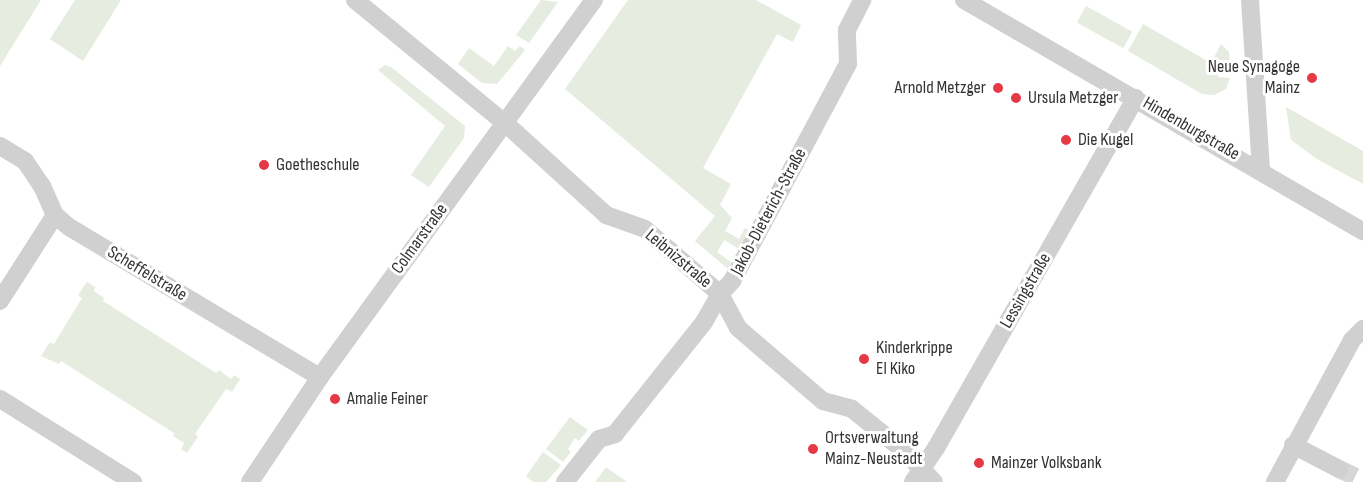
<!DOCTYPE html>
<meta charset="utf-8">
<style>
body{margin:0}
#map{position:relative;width:1363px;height:482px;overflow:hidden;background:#fff;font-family:"Sofia Sans Condensed",sans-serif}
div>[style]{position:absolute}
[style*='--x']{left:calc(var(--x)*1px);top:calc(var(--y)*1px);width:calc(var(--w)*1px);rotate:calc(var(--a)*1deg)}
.green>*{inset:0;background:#e6ecdf;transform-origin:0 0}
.minor-tunnel>*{height:18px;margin-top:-9px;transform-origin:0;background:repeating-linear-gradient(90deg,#d6d6d6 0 18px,transparent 0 27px)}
.minor>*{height:18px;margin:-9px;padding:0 9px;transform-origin:9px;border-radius:9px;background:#d0d0d0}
.dots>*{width:16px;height:16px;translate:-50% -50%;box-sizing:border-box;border:3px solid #fff;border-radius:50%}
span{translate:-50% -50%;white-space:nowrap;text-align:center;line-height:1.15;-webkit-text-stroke:6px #fff;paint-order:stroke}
.poi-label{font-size:18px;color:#333}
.right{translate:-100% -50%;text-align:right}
.left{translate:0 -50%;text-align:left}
.street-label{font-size:18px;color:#333}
</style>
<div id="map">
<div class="green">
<i style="clip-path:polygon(0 0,41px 0,0 66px)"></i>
<i style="clip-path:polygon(75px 0,121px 0,83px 61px,50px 39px)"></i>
<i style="clip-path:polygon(541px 0,558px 2px,529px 43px,516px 35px)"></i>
<i style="clip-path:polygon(628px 0,756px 0,801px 25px,793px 42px,777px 34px,703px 168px,731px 184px,720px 205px,732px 218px,725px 231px,739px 239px,745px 228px,749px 230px,739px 249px,724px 240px,717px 252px,731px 262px,728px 269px,695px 241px,715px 216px,565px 89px)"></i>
<i style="left:1086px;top:6px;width:53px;height:19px;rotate:29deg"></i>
<i style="clip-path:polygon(1143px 24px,1211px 63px,1221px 44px,1229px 52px,1230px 67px,1218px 67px,1218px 77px,1230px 78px,1226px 89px,1215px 95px,1202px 94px,1128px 51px)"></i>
<i style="clip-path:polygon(508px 46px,515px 51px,520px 46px,525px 50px,497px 84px,482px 83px,458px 64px,469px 48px,494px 66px)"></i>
<i style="clip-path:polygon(385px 65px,391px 67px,465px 126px,464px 138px,429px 187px,411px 175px,445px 126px,378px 70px)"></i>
<i style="clip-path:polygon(1286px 107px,1363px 151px,1363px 184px,1317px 159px,1291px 140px)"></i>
<i style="clip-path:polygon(87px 282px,95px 287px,94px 291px,104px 298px,103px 301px,216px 373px,219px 370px,231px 379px,234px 375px,240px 379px,232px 392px,226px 389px,195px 434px,198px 437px,187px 453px,181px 449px,184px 443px,173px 436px,174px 433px,61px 361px,59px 364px,41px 356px,50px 342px,54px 344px,82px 298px,78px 295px)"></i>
<i style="clip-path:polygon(570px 417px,588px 430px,579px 441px,575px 438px,568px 449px,571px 452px,563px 462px,546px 449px)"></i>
<i style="clip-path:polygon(543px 452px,561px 465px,546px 482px,533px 482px,526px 476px)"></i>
<i style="clip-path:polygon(606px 467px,627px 482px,595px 482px)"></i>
</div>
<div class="minor-tunnel">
<i style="--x:1339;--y:469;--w:26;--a:25"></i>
</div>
<div class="minor">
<i style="--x:355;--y:0;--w:194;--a:39.4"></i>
<i style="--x:505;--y:123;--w:137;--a:42.3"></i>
<i style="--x:606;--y:215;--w:41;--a:19.7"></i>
<i style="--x:645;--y:229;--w:99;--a:40.9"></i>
<i style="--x:720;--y:294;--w:38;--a:62"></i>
<i style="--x:738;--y:328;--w:112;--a:40.7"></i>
<i style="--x:823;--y:401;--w:30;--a:15"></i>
<i style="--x:852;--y:409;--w:67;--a:38.9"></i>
<i style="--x:904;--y:451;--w:43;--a:45.9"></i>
<i style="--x:964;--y:0;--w:461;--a:30.1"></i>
<i style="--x:1250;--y:0;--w:169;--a:86.3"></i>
<i style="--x:0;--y:146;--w:29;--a:31"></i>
<i style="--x:25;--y:161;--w:30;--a:56"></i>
<i style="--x:42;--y:186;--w:32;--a:66"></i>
<i style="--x:55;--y:215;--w:18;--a:41"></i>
<i style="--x:69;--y:227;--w:292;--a:30.9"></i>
<i style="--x:0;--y:301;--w:102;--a:-57.4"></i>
<i style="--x:0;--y:399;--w:157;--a:32"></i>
<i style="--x:1293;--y:445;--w:52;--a:27.6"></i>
<i style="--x:250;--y:482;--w:126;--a:-56.3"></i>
<i style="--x:320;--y:377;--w:466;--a:-54"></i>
<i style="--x:565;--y:482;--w:55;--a:-51.7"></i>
<i style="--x:599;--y:439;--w:17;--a:-17"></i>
<i style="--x:615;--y:434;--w:143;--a:-51.5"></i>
<i style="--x:704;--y:322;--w:32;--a:-60"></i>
<i style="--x:720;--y:294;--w:18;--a:-47"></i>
<i style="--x:732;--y:281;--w:246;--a:-61.9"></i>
<i style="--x:848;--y:64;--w:34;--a:-92"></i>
<i style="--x:847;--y:30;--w:34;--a:-63"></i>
<i style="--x:913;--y:482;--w:41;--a:-55.9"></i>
<i style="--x:936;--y:448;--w:403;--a:-60.3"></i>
<i style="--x:1275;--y:482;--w:162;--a:-61.5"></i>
<i style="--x:1352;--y:340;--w:16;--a:-45"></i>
</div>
<div class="dots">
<i style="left:1312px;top:78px;background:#e63946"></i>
<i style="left:998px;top:88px;background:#e63946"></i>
<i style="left:1016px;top:98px;background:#e63946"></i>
<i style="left:1066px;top:140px;background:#e63946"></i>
<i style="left:264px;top:165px;background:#e63946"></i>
<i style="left:864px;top:359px;background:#e63946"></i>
<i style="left:335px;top:399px;background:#e63946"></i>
<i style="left:813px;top:449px;background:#e63946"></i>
<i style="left:979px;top:463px;background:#e63946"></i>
</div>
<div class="poi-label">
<span class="right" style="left:1300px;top:78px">Neue Synagoge<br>Mainz</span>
<span class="right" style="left:986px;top:88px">Arnold Metzger</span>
<span class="left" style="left:1028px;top:98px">Ursula Metzger</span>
<span class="left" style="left:1078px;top:140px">Die Kugel</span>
<span class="left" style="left:276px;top:165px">Goetheschule</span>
<span class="left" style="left:876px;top:359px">Kinderkrippe<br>El Kiko</span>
<span class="left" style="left:347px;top:399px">Amalie Feiner</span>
<span class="left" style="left:825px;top:449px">Ortsverwaltung<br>Mainz-Neustadt</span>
<span class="left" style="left:991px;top:463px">Mainzer Volksbank</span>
</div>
<div class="street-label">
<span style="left:1191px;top:129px;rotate:30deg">Hindenburgstraße</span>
<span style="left:769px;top:212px;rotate:-62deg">Jakob-Dieterich-Straße</span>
<span style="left:420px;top:239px;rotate:-54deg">Colmarstraße</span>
<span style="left:678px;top:259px;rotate:40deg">Leibnizstraße</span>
<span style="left:147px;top:274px;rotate:31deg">Scheffelstraße</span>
<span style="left:1026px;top:291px;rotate:-60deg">Lessingstraße</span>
</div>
</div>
